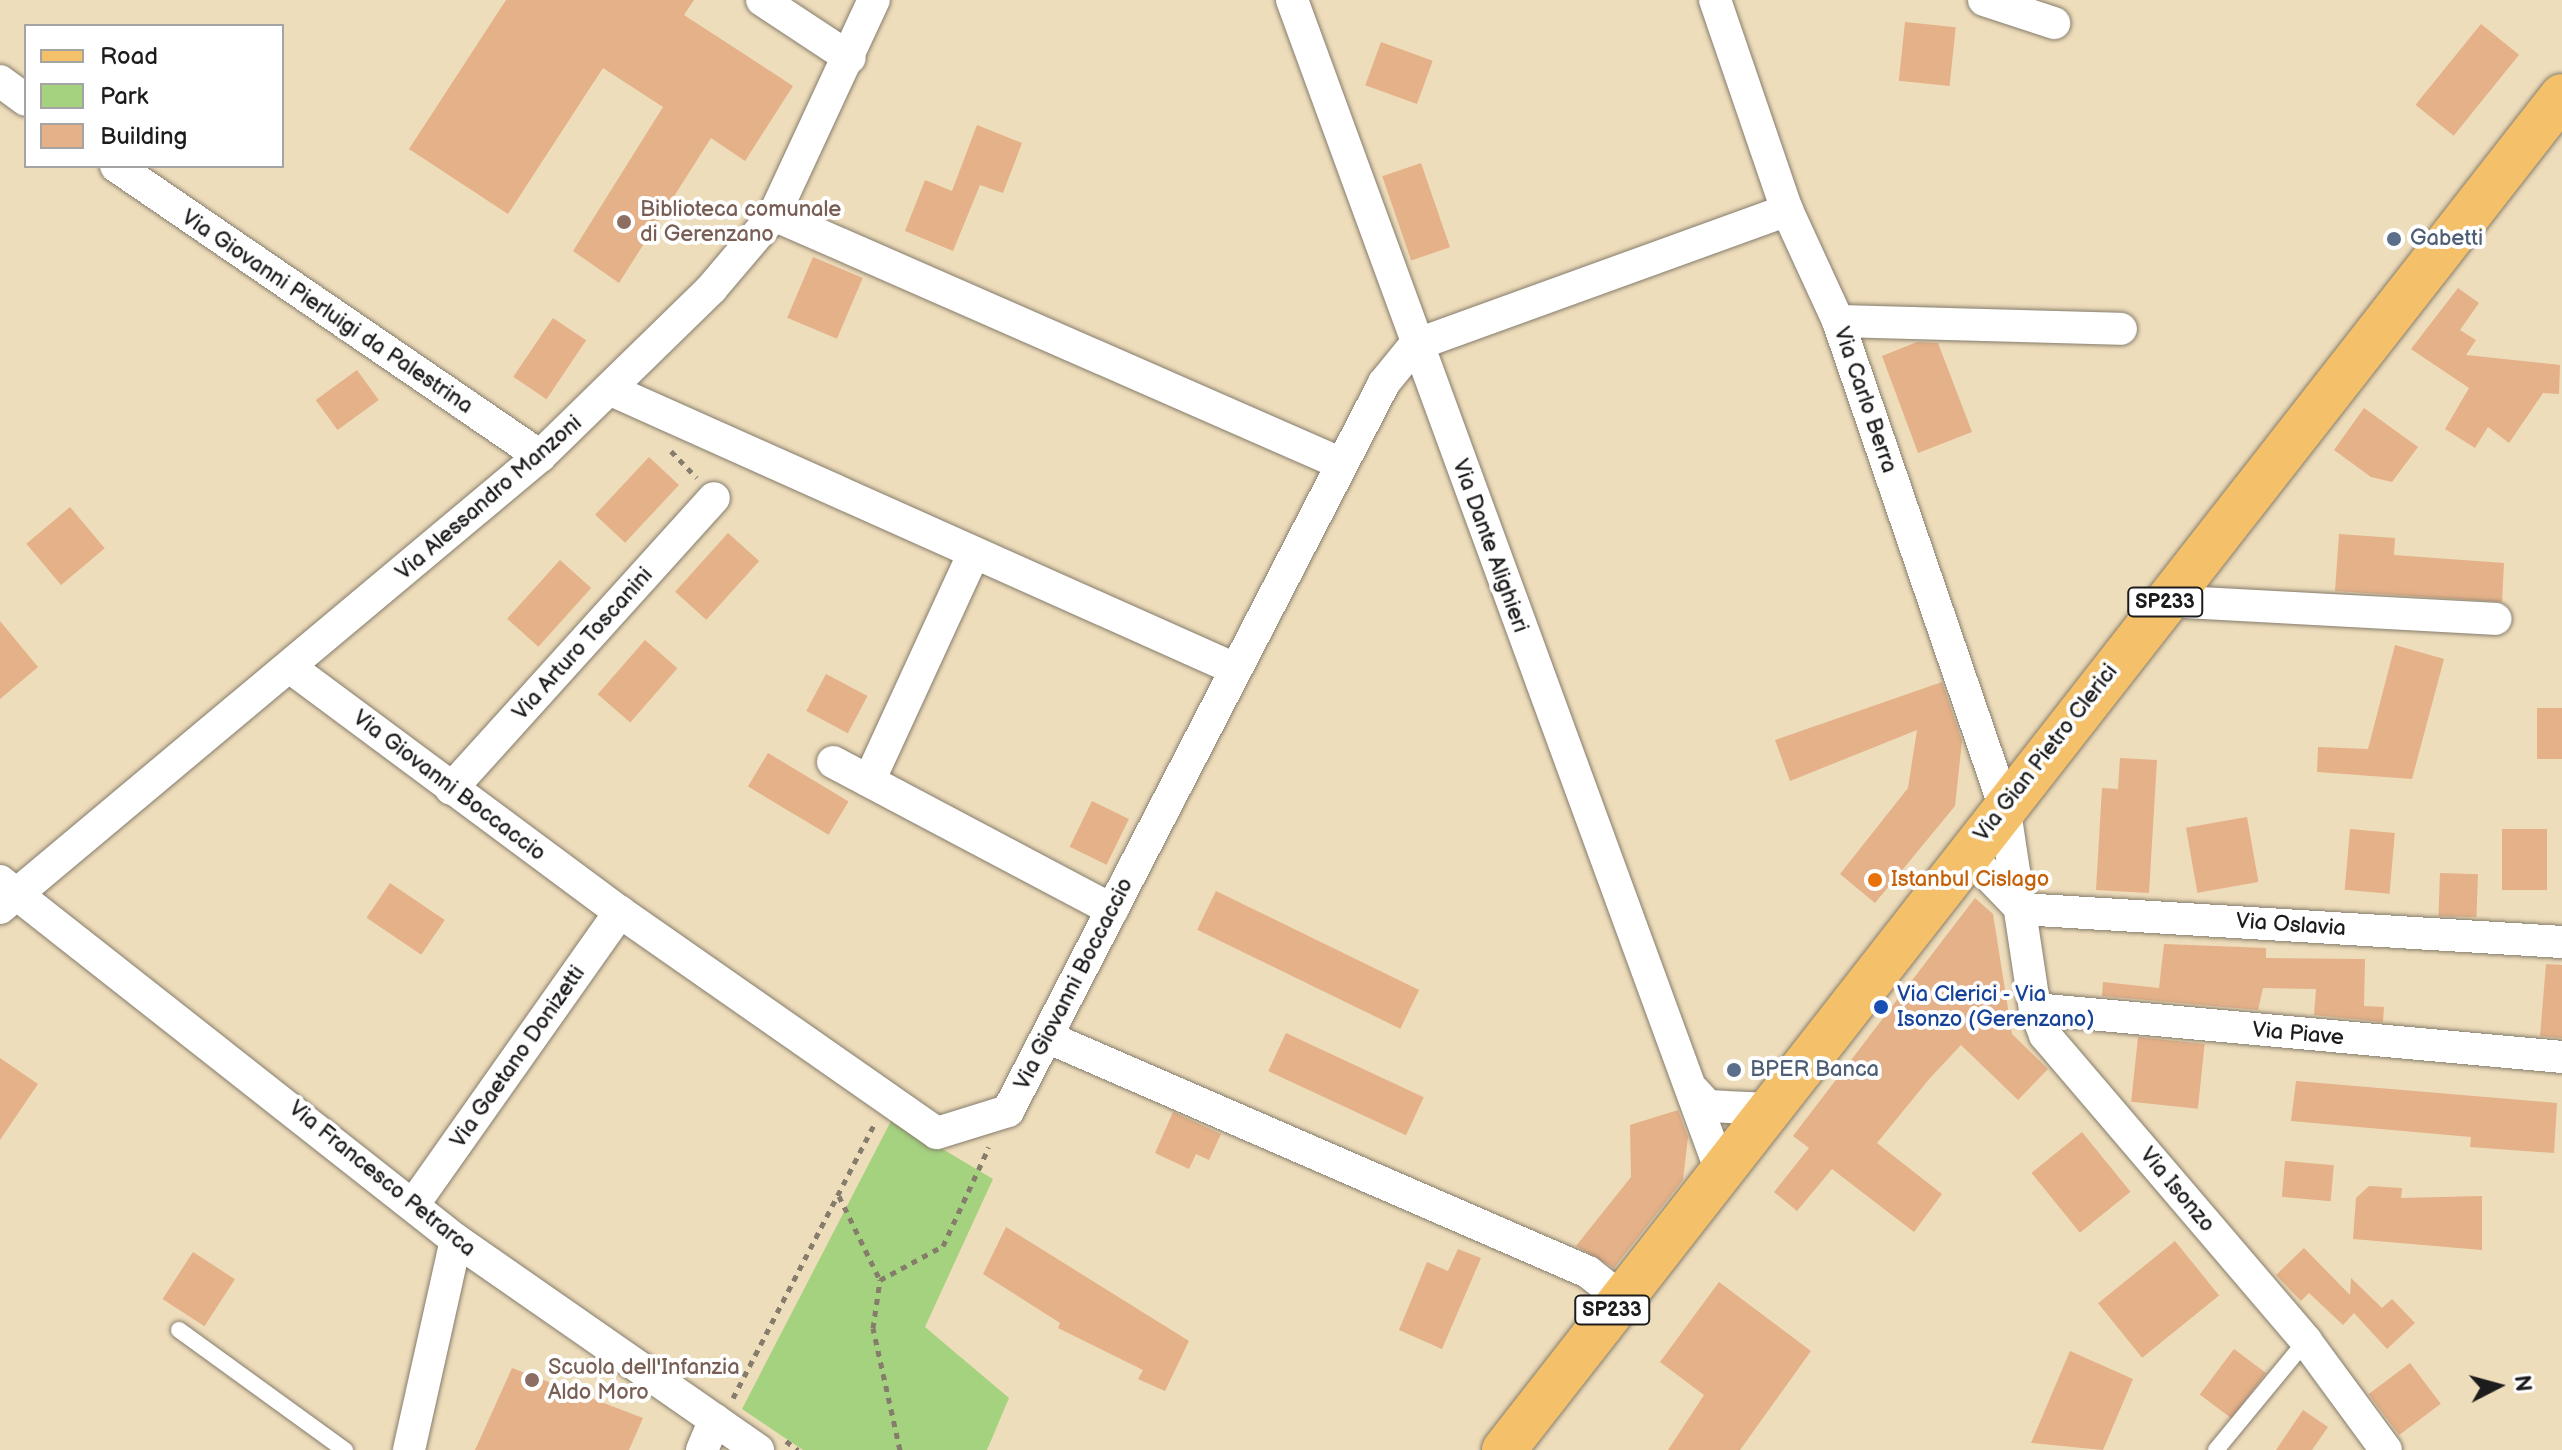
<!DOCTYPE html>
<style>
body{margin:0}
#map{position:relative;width:2562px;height:1450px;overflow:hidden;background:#edb;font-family:"Balsamiq Sans",sans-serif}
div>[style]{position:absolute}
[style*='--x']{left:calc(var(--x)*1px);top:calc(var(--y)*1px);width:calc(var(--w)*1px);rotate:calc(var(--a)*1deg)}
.green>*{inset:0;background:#a4d27f}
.building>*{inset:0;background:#e4b189;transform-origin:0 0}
.path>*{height:5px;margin-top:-2.5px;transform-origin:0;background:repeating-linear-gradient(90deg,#857c6c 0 6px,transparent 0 12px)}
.roads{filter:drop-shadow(0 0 2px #857c6c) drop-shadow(0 0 2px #857c6c)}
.service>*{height:16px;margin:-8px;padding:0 8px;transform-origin:8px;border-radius:8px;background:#fff}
.minor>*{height:32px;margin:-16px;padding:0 16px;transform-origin:16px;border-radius:16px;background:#fff}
.primary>*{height:44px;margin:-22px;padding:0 22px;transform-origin:22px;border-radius:22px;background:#f4c16a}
.dots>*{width:22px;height:22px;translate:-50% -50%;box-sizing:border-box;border:4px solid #fff;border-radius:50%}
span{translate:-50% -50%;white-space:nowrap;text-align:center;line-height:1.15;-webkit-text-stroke:8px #fff;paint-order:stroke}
.shield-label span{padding:2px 6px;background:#fff;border:2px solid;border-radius:6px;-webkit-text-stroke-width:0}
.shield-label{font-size:20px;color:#1c1c1c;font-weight:700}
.education-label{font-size:22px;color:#785e54}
.left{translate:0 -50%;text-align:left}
.service-label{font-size:22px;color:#4e5e75}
.street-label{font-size:22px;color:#1c1c1c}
.food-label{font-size:22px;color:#c56008}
.transit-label{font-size:22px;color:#164399}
.legend{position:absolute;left:24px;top:24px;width:260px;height:144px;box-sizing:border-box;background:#fff;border:2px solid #a4a4a4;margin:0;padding:10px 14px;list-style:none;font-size:24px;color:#1c1c1c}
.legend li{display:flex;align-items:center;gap:16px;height:40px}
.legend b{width:40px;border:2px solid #a4a4a4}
.north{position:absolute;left:2458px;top:1346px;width:80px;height:80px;-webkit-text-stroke:6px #fff;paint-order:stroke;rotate:84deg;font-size:22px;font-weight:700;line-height:32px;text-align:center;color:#1c1c1c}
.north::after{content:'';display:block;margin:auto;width:28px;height:36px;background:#1c1c1c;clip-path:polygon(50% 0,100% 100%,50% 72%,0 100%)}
</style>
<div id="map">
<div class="green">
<i style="clip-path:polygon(892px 1119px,993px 1179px,925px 1327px,1009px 1398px,987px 1450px,803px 1450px,742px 1409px)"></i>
</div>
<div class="building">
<i style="clip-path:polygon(506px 0,694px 0,684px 15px,793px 86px,745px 161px,711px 138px,619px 283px,573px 251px,663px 107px,603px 68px,508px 214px,409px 149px)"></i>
<i style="left:1905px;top:22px;width:51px;height:59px;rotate:6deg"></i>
<i style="left:2481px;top:24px;width:49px;height:104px;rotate:39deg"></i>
<i style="left:1381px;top:42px;width:55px;height:46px;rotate:20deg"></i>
<i style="clip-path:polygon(977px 125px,1022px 143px,1003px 193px,980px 185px,953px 251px,905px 231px,925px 180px,952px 191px)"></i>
<i style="left:1421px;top:163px;width:89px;height:41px;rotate:71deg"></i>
<i style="left:813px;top:257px;width:54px;height:66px;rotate:23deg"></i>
<i style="clip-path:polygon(2458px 288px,2479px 303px,2460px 330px,2476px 340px,2466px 355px,2560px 365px,2559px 394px,2543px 393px,2509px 443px,2488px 427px,2475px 448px,2445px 429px,2469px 388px,2411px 349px)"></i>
<i style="left:553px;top:318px;width:40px;height:71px;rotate:34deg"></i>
<i style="clip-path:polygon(1917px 342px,1938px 343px,1972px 432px,1918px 453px,1882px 356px)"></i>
<i style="left:357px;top:370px;width:37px;height:51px;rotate:54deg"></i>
<i style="clip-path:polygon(2364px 408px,2418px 447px,2392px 482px,2371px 477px,2334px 450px)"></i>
<i style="left:649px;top:457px;width:41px;height:79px;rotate:43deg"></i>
<i style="left:70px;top:507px;width:54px;height:57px;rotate:50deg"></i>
<i style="left:728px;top:533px;width:42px;height:79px;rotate:42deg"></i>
<i style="clip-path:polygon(2339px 534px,2395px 538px,2394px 555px,2504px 563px,2502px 602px,2335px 591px)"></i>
<i style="left:560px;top:560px;width:42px;height:79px;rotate:42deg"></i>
<i style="clip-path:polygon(0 621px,38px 667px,0 699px)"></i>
<i style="left:645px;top:640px;width:43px;height:72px;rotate:41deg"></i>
<i style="clip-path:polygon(2395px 645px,2444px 659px,2412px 779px,2317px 772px,2318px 747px,2368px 749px)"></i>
<i style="left:826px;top:674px;width:47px;height:42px;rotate:28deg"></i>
<i style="clip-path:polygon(1942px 682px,1962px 741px,1955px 806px,1875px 903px,1840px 874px,1908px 788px,1917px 730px,1790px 781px,1775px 740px)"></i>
<i style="left:2537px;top:708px;width:25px;height:51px"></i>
<i style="left:768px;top:753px;width:94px;height:39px;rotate:31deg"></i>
<i style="clip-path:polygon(2120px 758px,2157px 760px,2149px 893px,2096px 890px,2102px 788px,2118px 789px)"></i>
<i style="left:1092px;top:801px;width:41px;height:51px;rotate:26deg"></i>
<i style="left:2247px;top:817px;width:66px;height:62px;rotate:80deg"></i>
<i style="left:2350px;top:829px;width:45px;height:61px;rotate:5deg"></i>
<i style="left:2502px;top:829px;width:45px;height:61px"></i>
<i style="left:2440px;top:873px;width:38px;height:43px;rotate:2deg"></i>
<i style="left:390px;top:883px;width:66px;height:42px;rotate:34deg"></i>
<i style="left:1216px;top:891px;width:226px;height:43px;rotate:26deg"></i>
<i style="clip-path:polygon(1975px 898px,1993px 914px,2012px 1034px,2048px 1069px,2018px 1100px,1961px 1045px,1930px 1078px,1877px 1143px,1942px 1194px,1914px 1232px,1832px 1169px,1797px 1211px,1774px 1192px,1809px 1148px,1793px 1136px)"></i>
<i style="clip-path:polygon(2164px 944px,2266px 948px,2266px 958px,2365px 959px,2364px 1006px,2384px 1007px,2383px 1022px,2314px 1015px,2316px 989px,2263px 988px,2258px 1010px,2102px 996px,2103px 982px,2159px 988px)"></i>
<i style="clip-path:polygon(2546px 964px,2562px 965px,2562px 1038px,2540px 1036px)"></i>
<i style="left:1286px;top:1033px;width:152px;height:42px;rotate:25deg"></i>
<i style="left:2138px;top:1037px;width:67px;height:65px;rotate:6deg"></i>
<i style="clip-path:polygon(0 1058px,38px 1084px,0 1140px)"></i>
<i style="clip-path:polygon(2296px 1081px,2557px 1103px,2554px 1153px,2470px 1147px,2471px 1137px,2291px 1121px)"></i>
<i style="clip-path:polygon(1678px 1110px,1688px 1137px,1683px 1180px,1614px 1268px,1576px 1246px,1631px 1177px,1630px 1125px)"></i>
<i style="clip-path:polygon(1173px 1112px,1221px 1134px,1209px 1160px,1196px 1154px,1189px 1169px,1155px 1153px)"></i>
<i style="left:2082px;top:1132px;width:77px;height:65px;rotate:51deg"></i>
<i style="left:2285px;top:1161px;width:49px;height:36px;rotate:5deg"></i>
<i style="clip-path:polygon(2369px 1186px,2402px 1188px,2401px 1198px,2482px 1196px,2482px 1250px,2353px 1239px,2356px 1198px)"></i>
<i style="clip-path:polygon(1006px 1227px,1189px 1341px,1165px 1391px,1138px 1379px,1143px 1370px,1058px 1328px,1060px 1323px,983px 1274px)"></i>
<i style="left:2175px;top:1241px;width:70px;height:99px;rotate:51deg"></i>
<i style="clip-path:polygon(2304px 1248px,2350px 1295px,2351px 1278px,2382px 1308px,2392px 1299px,2415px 1323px,2387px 1349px,2354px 1313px,2343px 1325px,2309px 1293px,2301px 1301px,2276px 1275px)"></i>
<i style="clip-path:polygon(1458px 1249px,1481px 1258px,1442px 1349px,1399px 1330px,1427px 1262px,1448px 1271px)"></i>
<i style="left:193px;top:1252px;width:50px;height:56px;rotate:33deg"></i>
<i style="clip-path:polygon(1719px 1282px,1811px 1351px,1740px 1450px,1668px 1450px,1704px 1395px,1660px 1362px)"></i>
<i style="left:2234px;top:1349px;width:40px;height:57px;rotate:37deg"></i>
<i style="clip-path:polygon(2070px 1351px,2133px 1379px,2103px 1450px,2031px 1443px)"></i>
<i style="left:2410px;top:1363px;width:51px;height:52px;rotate:53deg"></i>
<i style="clip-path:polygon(512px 1368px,643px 1418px,629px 1450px,475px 1450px)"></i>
<i style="clip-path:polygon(2303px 1410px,2328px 1427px,2312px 1450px,2276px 1450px)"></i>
</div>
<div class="path">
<i style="--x:671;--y:451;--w:37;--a:46"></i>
<i style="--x:839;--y:1196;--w:93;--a:64"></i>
<i style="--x:733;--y:1398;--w:309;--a:-62.7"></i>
<i style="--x:786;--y:1441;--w:15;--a:37"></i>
<i style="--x:900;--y:1450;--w:125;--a:-102.5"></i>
<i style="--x:873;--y:1328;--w:49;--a:-81.7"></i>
<i style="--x:880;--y:1280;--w:72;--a:-28.4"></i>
<i style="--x:943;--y:1246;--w:109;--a:-65.1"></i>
</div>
<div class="roads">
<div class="service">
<i style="--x:179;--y:1330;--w:205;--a:35.9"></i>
<i style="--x:2216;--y:1450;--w:141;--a:-50.5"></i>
</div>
<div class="minor">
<i style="--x:762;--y:0;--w:105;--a:33.4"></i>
<i style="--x:1292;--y:0;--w:1245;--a:69.89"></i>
<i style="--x:1715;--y:0;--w:222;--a:71.1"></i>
<i style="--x:1787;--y:210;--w:122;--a:65.3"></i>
<i style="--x:1838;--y:321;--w:512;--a:71.07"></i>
<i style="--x:2004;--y:805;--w:206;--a:81.4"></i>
<i style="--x:2035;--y:1009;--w:28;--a:69"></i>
<i style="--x:2045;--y:1035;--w:402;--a:49.5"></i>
<i style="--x:2306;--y:1341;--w:135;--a:53.7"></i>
<i style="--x:1984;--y:0;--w:74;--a:18.2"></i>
<i style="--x:0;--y:81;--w:32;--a:36"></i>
<i style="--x:116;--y:166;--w:514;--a:34.37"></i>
<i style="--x:774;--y:215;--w:620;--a:23.67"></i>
<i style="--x:1838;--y:321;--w:283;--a:1.6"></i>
<i style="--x:611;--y:390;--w:684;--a:24.09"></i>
<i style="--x:2165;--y:601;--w:331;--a:3.1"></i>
<i style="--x:291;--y:668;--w:410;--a:36.6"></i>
<i style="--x:620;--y:912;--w:386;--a:34.9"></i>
<i style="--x:937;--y:1133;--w:74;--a:-17.2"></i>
<i style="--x:1008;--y:1111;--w:819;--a:-62.68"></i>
<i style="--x:1384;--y:383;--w:49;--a:-50.8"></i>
<i style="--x:1415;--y:345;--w:396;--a:-19.9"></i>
<i style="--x:833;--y:762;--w:316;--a:27.9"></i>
<i style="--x:869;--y:781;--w:249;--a:-65.3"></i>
<i style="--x:451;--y:789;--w:392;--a:-47.9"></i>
<i style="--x:1967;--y:853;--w:78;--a:46"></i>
<i style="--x:0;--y:881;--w:580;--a:38.21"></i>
<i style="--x:456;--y:1240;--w:368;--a:34.8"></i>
<i style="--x:0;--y:908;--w:704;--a:-39.93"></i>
<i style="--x:540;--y:456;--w:240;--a:-44.3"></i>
<i style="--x:712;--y:288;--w:96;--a:-49.7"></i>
<i style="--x:774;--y:215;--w:237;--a:-65.1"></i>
<i style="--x:2021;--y:909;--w:542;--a:3.49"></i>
<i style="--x:2035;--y:1009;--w:529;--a:5.2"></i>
<i style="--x:1047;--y:1037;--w:590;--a:23.48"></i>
<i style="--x:1588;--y:1272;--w:42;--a:38.2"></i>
<i style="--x:1693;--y:1090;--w:22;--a:47"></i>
<i style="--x:1708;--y:1106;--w:61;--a:2.8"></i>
<i style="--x:416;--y:1201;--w:354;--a:-54.8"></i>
<i style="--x:409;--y:1450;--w:215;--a:-77.4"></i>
<i style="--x:702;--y:1450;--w:33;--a:-67"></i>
</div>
<div class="primary">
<i style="--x:1504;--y:1450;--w:1718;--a:-52"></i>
</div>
</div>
<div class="dots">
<i style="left:624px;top:222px;background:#8d6e63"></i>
<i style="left:2394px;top:239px;background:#5c6f8a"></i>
<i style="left:1875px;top:880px;background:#e8710a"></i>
<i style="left:1881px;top:1007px;background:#1a4fb4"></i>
<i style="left:1734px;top:1070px;background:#5c6f8a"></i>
<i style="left:532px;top:1380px;background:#8d6e63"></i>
</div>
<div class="shield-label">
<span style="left:2165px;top:602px">SP233</span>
<span style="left:1612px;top:1310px">SP233</span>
</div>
<div class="education-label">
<span class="left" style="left:640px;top:222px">Biblioteca comunale<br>di Gerenzano</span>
<span class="left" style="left:548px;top:1380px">Scuola dell'Infanzia<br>Aldo Moro</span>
</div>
<div class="service-label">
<span class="left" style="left:2410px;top:239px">Gabetti</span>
<span class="left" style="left:1750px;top:1070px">BPER Banca</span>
</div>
<div class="street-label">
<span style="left:327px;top:312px;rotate:34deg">Via Giovanni Pierluigi da Palestrina</span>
<span style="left:1865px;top:400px;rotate:71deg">Via Carlo Berra</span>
<span style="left:489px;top:498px;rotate:-41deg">Via Alessandro Manzoni</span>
<span style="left:1490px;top:546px;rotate:70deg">Via Dante Alighieri</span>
<span style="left:583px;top:644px;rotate:-48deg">Via Arturo Toscanini</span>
<span style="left:2046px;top:753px;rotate:-52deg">Via Gian Pietro Clerici</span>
<span style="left:449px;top:786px;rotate:37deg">Via Giovanni Boccaccio</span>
<span style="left:2291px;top:925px;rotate:4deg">Via Oslavia</span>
<span style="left:1074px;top:984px;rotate:-63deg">Via Giovanni Boccaccio</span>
<span style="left:2298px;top:1034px;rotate:5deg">Via Piave</span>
<span style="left:518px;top:1057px;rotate:-55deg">Via Gaetano Donizetti</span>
<span style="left:382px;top:1179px;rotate:39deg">Via Francesco Petrarca</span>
<span style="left:2177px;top:1190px;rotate:50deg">Via Isonzo</span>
</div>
<div class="food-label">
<span class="left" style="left:1891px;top:880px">Istanbul Cislago</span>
</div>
<div class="transit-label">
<span class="left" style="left:1897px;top:1007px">Via Clerici - Via<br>Isonzo (Gerenzano)</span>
</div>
<ul class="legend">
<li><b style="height:10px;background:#f4c16a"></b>Road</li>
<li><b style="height:22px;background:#a4d27f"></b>Park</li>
<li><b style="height:22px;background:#e4b189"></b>Building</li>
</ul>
<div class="north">N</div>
</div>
